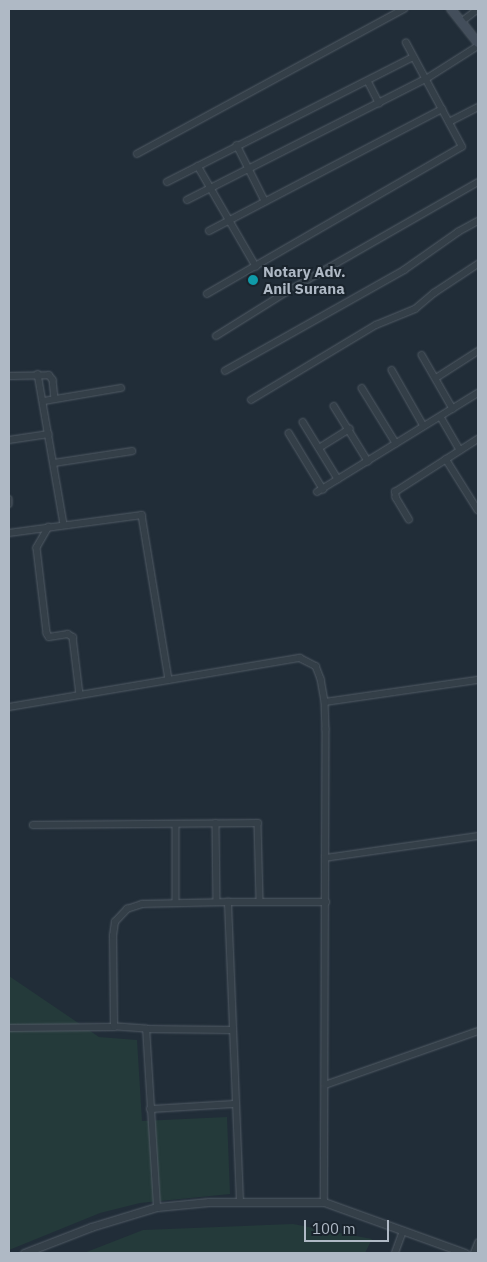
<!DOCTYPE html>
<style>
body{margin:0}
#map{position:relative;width:487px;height:1262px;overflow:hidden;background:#212d38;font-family:"IBM Plex Sans",sans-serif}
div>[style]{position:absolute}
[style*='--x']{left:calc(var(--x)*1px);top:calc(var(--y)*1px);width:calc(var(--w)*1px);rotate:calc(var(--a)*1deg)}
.green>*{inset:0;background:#243a3a}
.roads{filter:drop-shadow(0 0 1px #525c66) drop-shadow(0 0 1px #525c66)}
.minor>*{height:5.5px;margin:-2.75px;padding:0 2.75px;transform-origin:2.75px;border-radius:2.75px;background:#343f48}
.tertiary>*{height:7px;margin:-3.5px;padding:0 3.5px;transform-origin:3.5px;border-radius:3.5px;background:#343f48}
.secondary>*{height:8px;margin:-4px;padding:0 4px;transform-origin:4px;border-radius:4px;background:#434e5b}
.dots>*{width:14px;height:14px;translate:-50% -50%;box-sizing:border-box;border:2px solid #1a242d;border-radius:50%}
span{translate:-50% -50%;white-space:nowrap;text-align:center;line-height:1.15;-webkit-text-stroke:4px #1a242d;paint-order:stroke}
.poi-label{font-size:15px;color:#afb9c5;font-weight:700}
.left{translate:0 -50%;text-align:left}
.frame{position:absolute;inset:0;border:10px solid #afb9c5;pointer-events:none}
.scale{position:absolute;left:304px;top:1220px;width:85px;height:22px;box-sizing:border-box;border:2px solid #afb9c5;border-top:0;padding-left:6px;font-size:15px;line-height:18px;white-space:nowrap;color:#afb9c5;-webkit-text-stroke:4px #1a242d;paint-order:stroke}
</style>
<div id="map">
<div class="green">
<i style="clip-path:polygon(9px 976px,99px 1037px,137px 1040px,142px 1121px,227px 1117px,230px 1194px,140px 1203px,100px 1213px,9px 1250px)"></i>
<i style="clip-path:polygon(293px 1224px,372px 1239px,365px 1253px,84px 1253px,143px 1230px)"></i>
</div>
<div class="roads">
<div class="minor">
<i style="--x:461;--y:22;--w:21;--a:-37"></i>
<i style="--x:368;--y:81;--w:25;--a:63"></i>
<i style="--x:449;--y:122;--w:33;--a:-27"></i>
<i style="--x:237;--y:145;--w:63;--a:63.4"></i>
<i style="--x:137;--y:154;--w:304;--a:-28.5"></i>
<i style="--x:198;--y:166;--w:116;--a:59.9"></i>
<i style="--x:167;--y:182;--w:276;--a:-26.9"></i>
<i style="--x:187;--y:200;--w:268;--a:-26.9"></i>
<i style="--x:426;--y:79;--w:62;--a:-32.4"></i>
<i style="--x:209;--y:231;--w:263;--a:-27.6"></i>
<i style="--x:207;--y:294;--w:294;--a:-30"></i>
<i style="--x:462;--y:147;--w:118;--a:-118.3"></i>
<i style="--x:216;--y:336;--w:85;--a:-32"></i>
<i style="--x:288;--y:291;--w:219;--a:-29.8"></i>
<i style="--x:422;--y:355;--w:62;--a:60.1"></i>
<i style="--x:392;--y:370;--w:64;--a:60.3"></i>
<i style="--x:225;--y:371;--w:206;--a:-29.4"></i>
<i style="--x:404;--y:270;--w:66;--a:-35.1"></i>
<i style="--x:458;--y:232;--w:23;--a:-29"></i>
<i style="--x:38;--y:374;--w:153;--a:80.2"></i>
<i style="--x:10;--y:376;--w:39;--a:-1"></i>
<i style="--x:49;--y:375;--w:6;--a:51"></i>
<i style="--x:53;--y:380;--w:18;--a:84"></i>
<i style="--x:436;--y:378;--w:50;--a:-32.7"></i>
<i style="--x:362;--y:388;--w:65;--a:58.3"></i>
<i style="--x:251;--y:400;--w:146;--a:-31"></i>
<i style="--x:376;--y:325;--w:42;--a:-22.3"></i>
<i style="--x:415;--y:309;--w:25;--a:-40"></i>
<i style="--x:434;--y:293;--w:53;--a:-33.4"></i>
<i style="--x:44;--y:401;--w:78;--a:-9.6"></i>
<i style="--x:334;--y:406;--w:65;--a:58.3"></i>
<i style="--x:441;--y:417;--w:38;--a:60"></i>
<i style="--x:303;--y:422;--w:67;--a:58.4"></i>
<i style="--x:289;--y:433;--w:66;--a:58.7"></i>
<i style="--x:9;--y:440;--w:40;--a:-8.5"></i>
<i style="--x:319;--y:448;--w:36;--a:-32"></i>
<i style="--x:446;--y:459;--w:60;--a:57.9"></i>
<i style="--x:54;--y:463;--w:79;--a:-8.7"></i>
<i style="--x:317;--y:492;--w:189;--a:-31.6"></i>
<i style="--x:9;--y:499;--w:5;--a:90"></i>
<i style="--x:409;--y:520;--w:26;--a:-121"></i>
<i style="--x:396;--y:498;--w:6;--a:-99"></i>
<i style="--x:395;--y:492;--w:98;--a:-32.6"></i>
<i style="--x:49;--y:527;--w:24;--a:120"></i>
<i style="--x:37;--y:548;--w:86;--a:83.3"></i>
<i style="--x:47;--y:633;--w:4;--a:63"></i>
<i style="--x:49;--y:637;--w:19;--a:-9"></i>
<i style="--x:68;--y:634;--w:6;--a:31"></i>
<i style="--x:73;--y:637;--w:58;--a:83.1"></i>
<i style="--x:9;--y:533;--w:134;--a:-7.7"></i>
<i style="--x:142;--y:515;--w:167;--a:80.7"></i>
<i style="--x:325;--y:702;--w:155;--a:-8.2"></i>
<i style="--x:9;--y:707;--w:295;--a:-9.6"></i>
<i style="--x:300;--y:658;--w:18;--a:27"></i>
<i style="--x:316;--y:666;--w:14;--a:69"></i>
<i style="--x:321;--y:679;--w:23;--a:80"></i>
<i style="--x:325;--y:702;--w:27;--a:88"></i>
<i style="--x:326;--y:729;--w:473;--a:90.2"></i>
<i style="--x:216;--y:823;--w:79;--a:89.3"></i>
<i style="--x:176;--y:824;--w:78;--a:90"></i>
<i style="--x:33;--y:825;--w:225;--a:-0.5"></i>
<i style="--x:258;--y:823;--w:78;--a:88.5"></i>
<i style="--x:325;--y:858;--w:155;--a:-8.2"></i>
<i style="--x:9;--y:1028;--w:105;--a:-0.5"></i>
<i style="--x:146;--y:1029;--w:87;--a:0.7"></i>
<i style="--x:325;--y:1085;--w:162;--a:-19.4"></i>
<i style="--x:150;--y:1109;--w:85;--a:-3.4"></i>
<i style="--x:240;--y:1202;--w:300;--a:-92.3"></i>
<i style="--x:228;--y:902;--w:98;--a:0"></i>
<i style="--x:157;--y:1207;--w:178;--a:-93.5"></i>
<i style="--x:146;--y:1029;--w:32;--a:-176"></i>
<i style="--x:114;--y:1027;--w:91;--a:-90.6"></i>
<i style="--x:113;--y:936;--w:14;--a:-82"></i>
<i style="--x:115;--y:922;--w:18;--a:-47"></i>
<i style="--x:127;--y:909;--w:16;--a:-18"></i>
<i style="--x:142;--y:904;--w:86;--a:-1.3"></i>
<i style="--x:395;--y:1253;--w:23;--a:-70"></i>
<i style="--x:474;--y:1253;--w:11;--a:-68"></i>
</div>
<div class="tertiary">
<i style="--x:24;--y:1253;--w:72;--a:-21.2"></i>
<i style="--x:91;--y:1227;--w:69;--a:-16.9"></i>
<i style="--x:157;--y:1207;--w:52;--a:-5.5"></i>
<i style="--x:209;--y:1202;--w:115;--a:0"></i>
<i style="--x:324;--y:1202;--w:150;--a:19.9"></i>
</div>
<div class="secondary">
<i style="--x:451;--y:9;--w:43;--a:51.5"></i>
</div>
</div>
<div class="dots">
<i style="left:253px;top:280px;background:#0f9aa8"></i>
</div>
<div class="poi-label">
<span class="left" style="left:263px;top:280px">Notary Adv.<br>Anil Surana</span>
</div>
<div class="frame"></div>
<div class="scale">100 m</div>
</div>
